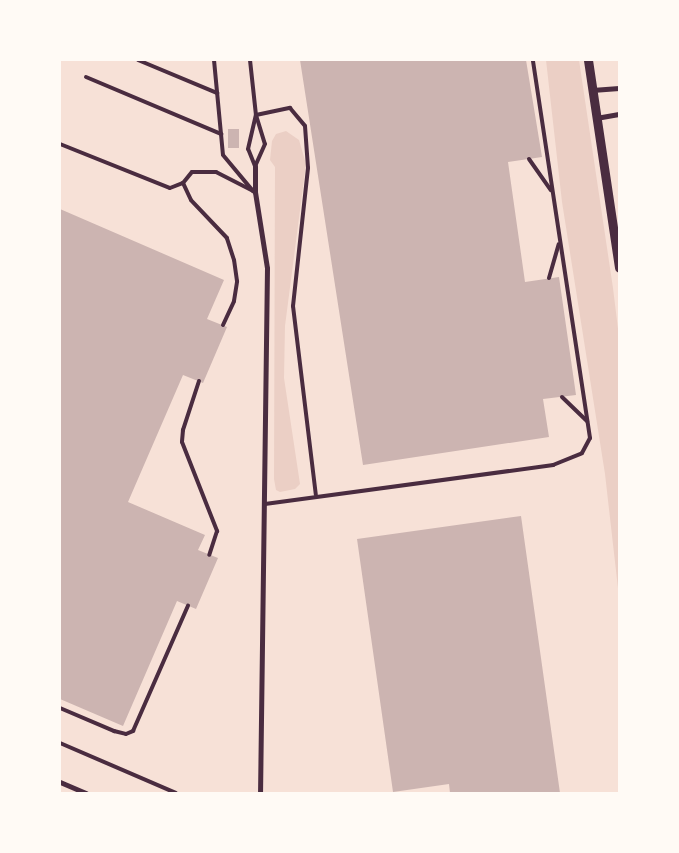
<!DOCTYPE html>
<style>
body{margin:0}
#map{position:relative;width:679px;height:853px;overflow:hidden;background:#f7e1d7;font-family:"PT Sans",sans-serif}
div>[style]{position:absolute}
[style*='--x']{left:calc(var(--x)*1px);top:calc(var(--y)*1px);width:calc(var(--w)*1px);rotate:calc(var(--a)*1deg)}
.green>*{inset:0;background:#ebcfc5}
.building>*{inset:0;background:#ccb4b1;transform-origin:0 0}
.service>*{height:4px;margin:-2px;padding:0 2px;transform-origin:2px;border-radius:2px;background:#4a2c40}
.minor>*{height:5px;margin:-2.5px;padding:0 2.5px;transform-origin:2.5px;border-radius:2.5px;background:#4a2c40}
.tertiary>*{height:9px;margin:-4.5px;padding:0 4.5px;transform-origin:4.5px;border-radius:4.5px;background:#4a2c40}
span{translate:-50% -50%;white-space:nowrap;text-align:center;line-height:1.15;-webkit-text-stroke:5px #fffaf5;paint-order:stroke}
.frame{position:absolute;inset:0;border:61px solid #fffaf5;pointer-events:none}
</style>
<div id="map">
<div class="green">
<i style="clip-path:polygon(546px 60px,579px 60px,613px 288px,619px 337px,619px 597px,605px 474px,562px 202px)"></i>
<i style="clip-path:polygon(286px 131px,299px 140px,306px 164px,285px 326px,284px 378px,300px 484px,295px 489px,280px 492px,276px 490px,274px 479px,275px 167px,270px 160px,272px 141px,276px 134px)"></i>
</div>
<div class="building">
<i style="clip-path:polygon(300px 60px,526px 60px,542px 157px,508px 162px,525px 282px,559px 277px,576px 395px,543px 399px,549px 437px,363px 465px)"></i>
<i style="left:228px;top:129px;width:11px;height:19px"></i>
<i style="clip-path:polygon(60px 209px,224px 280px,207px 319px,227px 327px,203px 383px,183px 375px,128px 502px,205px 535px,198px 550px,218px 558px,196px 609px,177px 601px,123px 726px,60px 699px)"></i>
<i style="clip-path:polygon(521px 516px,560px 793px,450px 793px,449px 784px,393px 792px,357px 539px)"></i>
</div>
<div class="service">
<i style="--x:138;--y:60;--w:86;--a:22.7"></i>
<i style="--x:214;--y:60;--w:95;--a:84.6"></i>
<i style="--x:223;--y:155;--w:47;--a:50.2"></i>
<i style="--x:250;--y:60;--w:55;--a:83.8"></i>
<i style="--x:256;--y:115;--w:30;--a:73"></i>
<i style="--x:265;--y:144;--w:24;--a:114"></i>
<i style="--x:86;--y:77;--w:147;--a:22.9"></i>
<i style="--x:256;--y:115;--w:35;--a:-12"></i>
<i style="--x:290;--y:108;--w:23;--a:50"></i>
<i style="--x:305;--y:126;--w:42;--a:85.9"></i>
<i style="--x:308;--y:168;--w:139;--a:96.2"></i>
<i style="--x:293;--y:306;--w:190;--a:83.1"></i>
<i style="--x:60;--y:144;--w:118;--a:21.8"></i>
<i style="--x:170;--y:188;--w:14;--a:-21"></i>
<i style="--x:529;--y:159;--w:38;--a:55"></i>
<i style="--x:255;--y:166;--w:18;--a:-112"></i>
<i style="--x:248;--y:149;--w:35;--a:-77"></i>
<i style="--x:549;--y:278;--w:35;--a:-74"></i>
<i style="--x:223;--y:325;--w:26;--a:-65"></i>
<i style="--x:234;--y:301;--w:20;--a:-81"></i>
<i style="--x:237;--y:281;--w:21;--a:-98"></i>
<i style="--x:234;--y:260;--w:23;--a:-108"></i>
<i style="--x:227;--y:238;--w:52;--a:-133.5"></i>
<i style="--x:191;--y:200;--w:19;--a:-115"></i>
<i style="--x:183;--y:183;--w:14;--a:-51"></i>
<i style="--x:192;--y:172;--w:24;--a:0"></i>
<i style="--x:216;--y:172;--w:44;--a:27.1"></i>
<i style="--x:199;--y:381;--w:52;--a:108.1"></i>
<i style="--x:183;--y:430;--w:12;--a:95"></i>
<i style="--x:182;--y:442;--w:96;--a:68.5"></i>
<i style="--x:217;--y:531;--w:25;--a:108"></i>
<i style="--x:562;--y:397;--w:35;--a:44"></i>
<i style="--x:265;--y:504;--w:291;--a:-7.7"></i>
<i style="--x:553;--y:465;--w:31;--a:-22"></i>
<i style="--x:582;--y:453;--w:17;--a:-62"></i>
<i style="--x:590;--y:438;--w:382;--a:-98.6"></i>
<i style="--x:60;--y:708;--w:59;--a:23.1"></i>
<i style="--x:114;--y:731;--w:12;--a:14"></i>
<i style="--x:126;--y:734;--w:8;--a:-23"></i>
<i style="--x:133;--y:731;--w:137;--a:-66.3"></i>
<i style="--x:60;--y:743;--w:126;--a:23.3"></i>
</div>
<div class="minor">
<i style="--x:592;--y:90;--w:27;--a:-4"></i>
<i style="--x:596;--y:118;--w:23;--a:-10"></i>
<i style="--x:255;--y:166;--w:26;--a:90"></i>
<i style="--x:255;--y:192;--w:77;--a:81"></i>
<i style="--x:267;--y:268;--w:525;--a:90.76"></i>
<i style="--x:60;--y:782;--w:28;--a:23"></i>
</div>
<div class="tertiary">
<i style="--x:588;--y:60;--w:210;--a:81.5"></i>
</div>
<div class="frame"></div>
</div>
